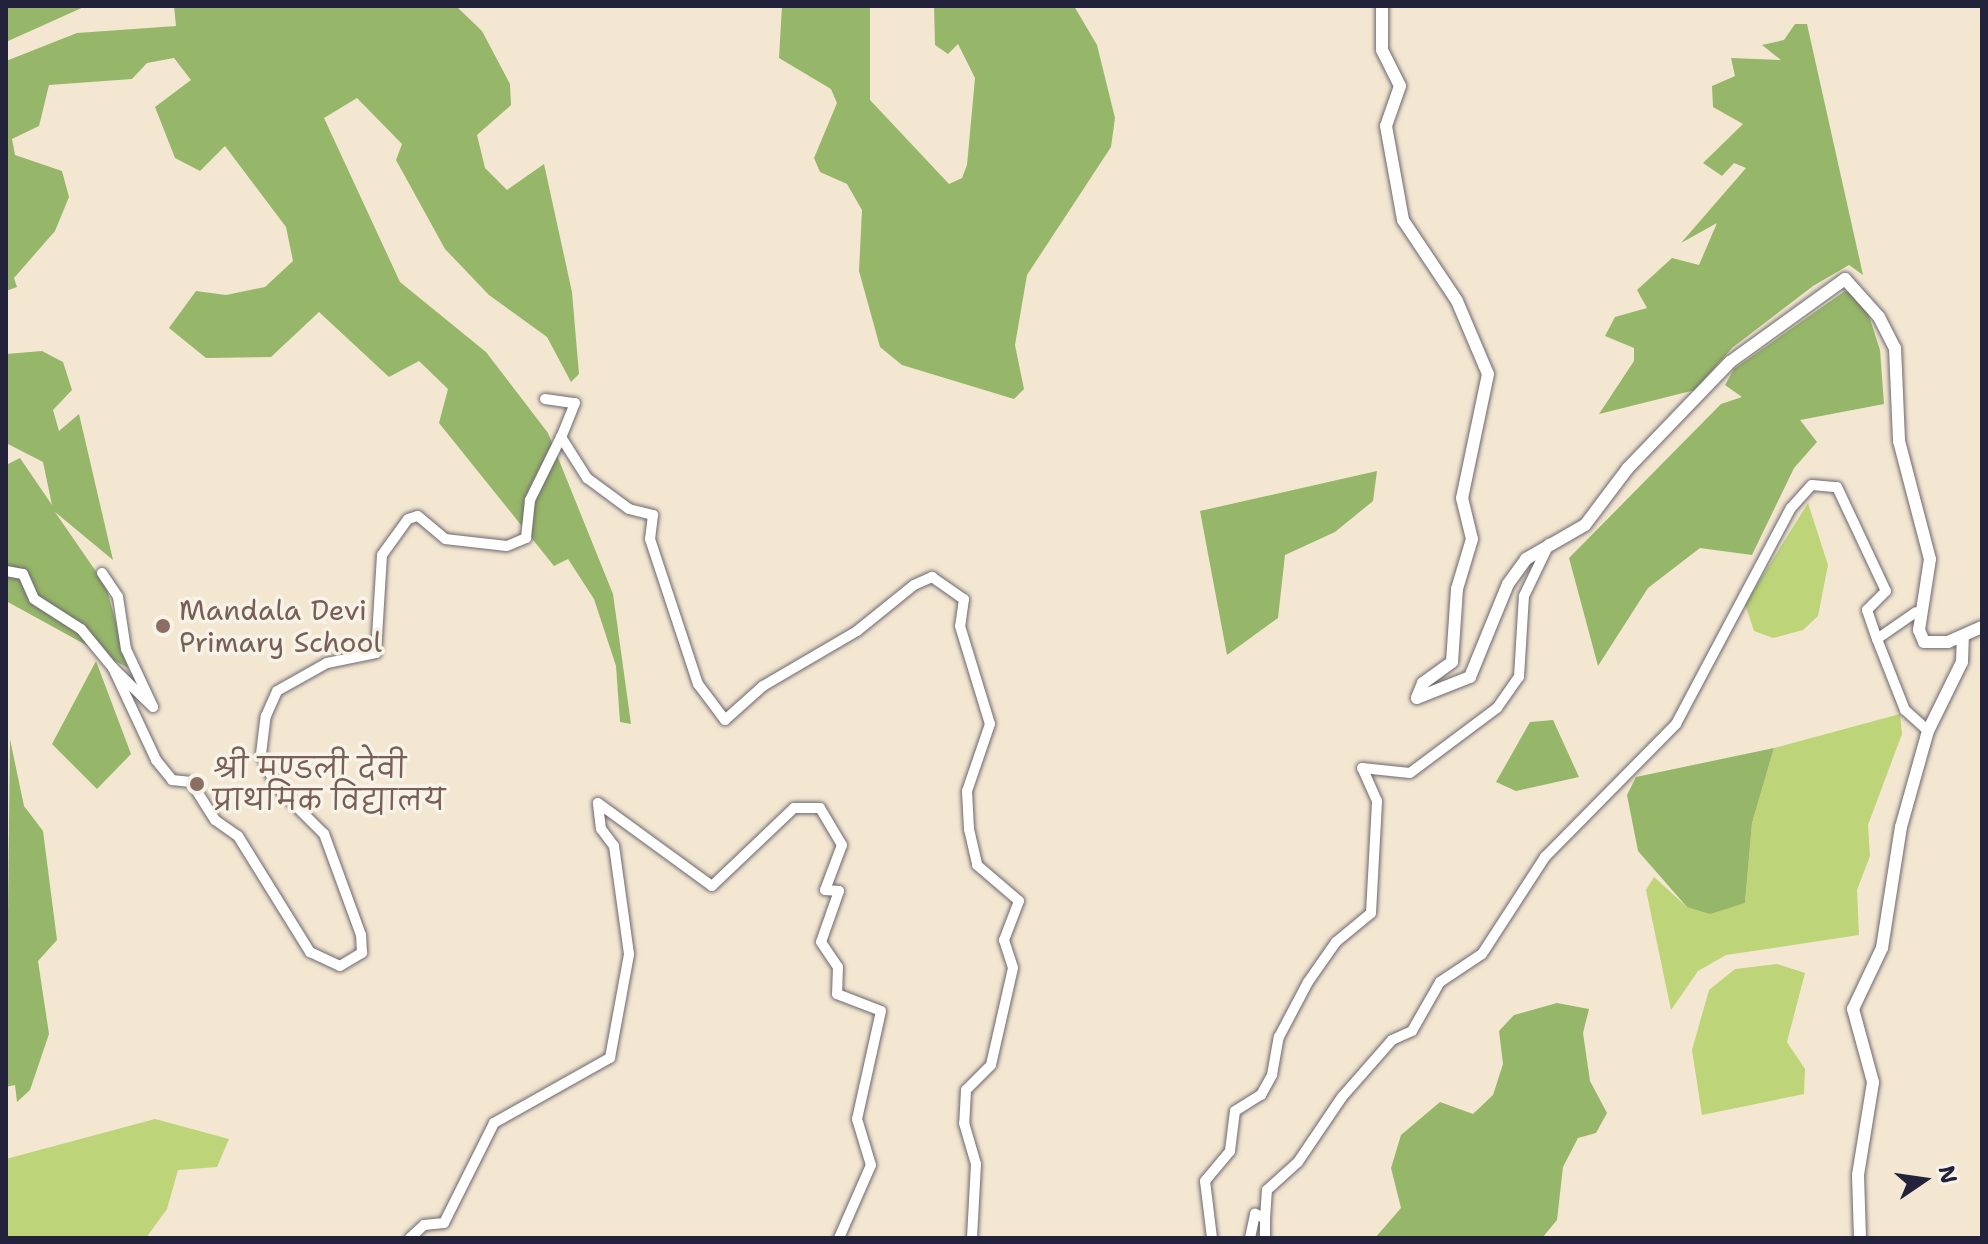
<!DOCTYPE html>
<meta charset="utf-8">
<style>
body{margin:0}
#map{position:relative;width:1988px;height:1244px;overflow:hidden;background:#f4e7d1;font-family:"Shantell Sans","Playpen Sans Deva",sans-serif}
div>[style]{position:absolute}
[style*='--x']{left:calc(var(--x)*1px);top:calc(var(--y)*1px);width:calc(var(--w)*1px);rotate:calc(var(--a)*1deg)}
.green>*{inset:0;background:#bdd479}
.forest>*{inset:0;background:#96b669}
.roads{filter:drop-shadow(0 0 2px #6c6770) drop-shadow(0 0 2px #6c6770)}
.minor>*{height:10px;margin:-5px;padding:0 5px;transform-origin:5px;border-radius:5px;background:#fff}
.major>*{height:12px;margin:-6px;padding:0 6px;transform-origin:6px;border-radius:6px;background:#fff}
.dots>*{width:22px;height:22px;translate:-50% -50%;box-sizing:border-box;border:4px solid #f7f3e8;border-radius:50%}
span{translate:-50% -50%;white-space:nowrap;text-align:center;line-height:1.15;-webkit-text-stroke:7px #f7f3e8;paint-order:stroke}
.education-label{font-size:28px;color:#785e54}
.left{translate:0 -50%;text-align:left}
.frame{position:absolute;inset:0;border:8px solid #22223b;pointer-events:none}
.north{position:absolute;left:1884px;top:1140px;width:80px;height:80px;-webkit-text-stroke:6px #f7f3e8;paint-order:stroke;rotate:77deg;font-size:22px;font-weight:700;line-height:32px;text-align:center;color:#22223b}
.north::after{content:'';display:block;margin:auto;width:28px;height:36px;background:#22223b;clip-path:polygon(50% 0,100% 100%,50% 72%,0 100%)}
</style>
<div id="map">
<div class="green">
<i style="clip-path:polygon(1808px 503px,1828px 565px,1818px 616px,1803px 630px,1773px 638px,1754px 631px,1745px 604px)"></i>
<i style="clip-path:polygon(1900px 714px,1902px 734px,1868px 825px,1870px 856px,1857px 890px,1859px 935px,1726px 955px,1698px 971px,1671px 1010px,1646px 890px,1654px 877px,1687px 907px,1745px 903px,1752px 823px,1774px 748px)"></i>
<i style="clip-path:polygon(1777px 964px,1805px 973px,1787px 1042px,1805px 1069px,1804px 1094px,1702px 1115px,1692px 1050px,1709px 990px,1735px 969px)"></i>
<i style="clip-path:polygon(155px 1119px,229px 1139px,217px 1167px,178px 1170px,167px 1209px,146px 1238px,6px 1238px,6px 1159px)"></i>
</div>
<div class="forest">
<i style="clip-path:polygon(6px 6px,86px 6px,6px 42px)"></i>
<i style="clip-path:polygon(174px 6px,456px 6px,482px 31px,510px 84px,511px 105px,477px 135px,485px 168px,507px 190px,544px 164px,572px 292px,579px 374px,571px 382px,547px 337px,489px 295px,445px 249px,396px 160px,402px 144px,357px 98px,324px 118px,400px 282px,486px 352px,548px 433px,613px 594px,631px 724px,620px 722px,616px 666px,594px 599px,568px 559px,554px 566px,439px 423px,448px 389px,419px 361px,389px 377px,319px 312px,271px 357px,206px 358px,169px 328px,196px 291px,226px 295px,265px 287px,293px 261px,286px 227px,225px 146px,200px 171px,175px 158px,155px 107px,191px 80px,174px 58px,147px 63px,132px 79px,49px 85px,39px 126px,12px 139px,15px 155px,62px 171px,69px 197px,55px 231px,14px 278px,17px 287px,6px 291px,6px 61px,77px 33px,176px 26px)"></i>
<i style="clip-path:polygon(782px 6px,870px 6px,870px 100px,949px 184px,962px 178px,967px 165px,975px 78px,958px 44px,948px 54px,935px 45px,934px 6px,1074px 6px,1097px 45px,1115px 118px,1111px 147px,1027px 275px,1015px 345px,1024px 389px,1014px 399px,902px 365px,880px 347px,859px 271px,862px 210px,847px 184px,820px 172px,814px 158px,837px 103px,831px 89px,779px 58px)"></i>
<i style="clip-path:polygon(1795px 24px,1807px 24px,1863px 275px,1849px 265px,1813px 286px,1732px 348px,1695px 390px,1599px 414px,1634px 361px,1634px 348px,1605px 336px,1615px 317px,1647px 308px,1637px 290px,1672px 258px,1699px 265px,1717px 223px,1681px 243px,1746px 168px,1734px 163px,1722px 176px,1703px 163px,1743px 124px,1713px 107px,1712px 86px,1735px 76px,1731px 58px,1781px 60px,1762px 45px,1784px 40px)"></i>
<i style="clip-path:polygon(1845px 291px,1863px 297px,1880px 350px,1884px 404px,1800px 420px,1817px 442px,1794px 468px,1752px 555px,1700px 548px,1648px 588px,1598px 666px,1569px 558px,1721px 404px,1742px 397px,1725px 385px,1734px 369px)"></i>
<i style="clip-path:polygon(42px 351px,63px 362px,72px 390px,53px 410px,59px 431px,79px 414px,113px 560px,55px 512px,106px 586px,128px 668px,6px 601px,6px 465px,20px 458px,52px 505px,43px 462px,6px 443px,6px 354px)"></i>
<i style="clip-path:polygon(1377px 471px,1373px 501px,1335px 532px,1285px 555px,1278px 618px,1227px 655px,1200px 511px)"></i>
<i style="clip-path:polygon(96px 661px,131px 754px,97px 789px,52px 744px)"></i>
<i style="clip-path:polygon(1553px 720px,1579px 777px,1516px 791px,1496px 782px,1530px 722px)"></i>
<i style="clip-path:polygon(10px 739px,24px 806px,43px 831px,57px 940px,38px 961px,49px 1034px,30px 1090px,17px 1102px,15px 1085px,6px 1087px)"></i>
<i style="clip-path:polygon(1774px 748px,1752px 823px,1745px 903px,1710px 914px,1687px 907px,1638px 851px,1627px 795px,1636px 777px)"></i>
<i style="clip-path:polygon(1557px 1003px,1589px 1009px,1583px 1033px,1590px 1081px,1607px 1113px,1596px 1133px,1578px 1138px,1563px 1167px,1557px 1220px,1542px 1238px,1375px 1238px,1401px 1208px,1391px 1168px,1401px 1135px,1440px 1102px,1473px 1114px,1493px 1095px,1503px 1064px,1499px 1031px,1514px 1015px)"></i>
</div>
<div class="roads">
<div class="minor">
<i style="--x:545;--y:399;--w:30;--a:8"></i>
<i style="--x:575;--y:403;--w:37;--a:112"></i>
<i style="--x:561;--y:437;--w:49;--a:57.6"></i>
<i style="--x:587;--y:478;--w:52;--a:36.4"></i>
<i style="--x:629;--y:509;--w:25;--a:14"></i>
<i style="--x:653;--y:515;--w:24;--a:97"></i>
<i style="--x:650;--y:539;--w:153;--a:71.7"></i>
<i style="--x:698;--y:684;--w:45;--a:53.1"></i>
<i style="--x:725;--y:720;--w:51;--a:-41.8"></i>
<i style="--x:763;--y:686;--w:109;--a:-30.3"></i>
<i style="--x:857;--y:631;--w:73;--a:-38.9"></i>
<i style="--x:914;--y:585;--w:20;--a:-24"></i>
<i style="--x:932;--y:577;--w:39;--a:35"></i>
<i style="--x:964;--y:599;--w:27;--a:98"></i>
<i style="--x:960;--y:626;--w:102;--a:73"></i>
<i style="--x:990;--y:724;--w:71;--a:108.9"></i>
<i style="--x:967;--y:791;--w:38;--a:87"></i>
<i style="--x:969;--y:829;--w:37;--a:77"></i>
<i style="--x:977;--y:865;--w:55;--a:40.6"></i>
<i style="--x:1019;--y:901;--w:42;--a:111"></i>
<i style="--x:1004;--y:940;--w:29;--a:72"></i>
<i style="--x:1013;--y:968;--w:99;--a:102.8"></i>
<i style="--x:991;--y:1065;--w:35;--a:135"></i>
<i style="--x:966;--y:1090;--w:33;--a:93"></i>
<i style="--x:964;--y:1123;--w:43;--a:73.7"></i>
<i style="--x:976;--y:1164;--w:74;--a:93.1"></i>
<i style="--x:6;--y:571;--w:17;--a:10"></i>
<i style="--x:23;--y:574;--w:27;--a:66"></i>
<i style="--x:34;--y:599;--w:56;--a:32.6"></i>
<i style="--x:81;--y:629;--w:50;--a:50.6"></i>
<i style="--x:102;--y:573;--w:29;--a:56"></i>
<i style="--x:118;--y:597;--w:53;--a:81.3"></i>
<i style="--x:126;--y:649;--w:64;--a:65"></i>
<i style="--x:153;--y:707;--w:56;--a:-135.7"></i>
<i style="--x:113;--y:668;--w:102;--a:64.9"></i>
<i style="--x:156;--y:760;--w:26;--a:51"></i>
<i style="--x:172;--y:780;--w:19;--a:6"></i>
<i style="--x:191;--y:782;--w:45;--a:57.7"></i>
<i style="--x:215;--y:820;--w:28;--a:35"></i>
<i style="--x:238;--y:836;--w:137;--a:58.2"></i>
<i style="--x:310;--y:952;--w:33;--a:25"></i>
<i style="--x:340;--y:966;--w:26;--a:-31"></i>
<i style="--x:362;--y:953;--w:18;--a:-93"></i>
<i style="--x:361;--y:935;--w:108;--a:-110.1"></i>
<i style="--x:324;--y:834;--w:68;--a:-135"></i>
<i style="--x:276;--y:786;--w:35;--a:-115"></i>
<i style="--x:261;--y:754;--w:38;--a:-83"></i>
<i style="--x:266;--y:716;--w:27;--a:-66"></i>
<i style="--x:277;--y:691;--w:57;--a:-29.2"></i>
<i style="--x:327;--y:663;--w:50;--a:-11.5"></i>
<i style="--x:376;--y:653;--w:98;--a:-86.5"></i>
<i style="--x:382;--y:555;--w:44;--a:-54.2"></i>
<i style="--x:408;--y:519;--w:10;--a:-17"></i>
<i style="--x:418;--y:516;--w:35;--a:40"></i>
<i style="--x:445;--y:539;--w:62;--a:6.4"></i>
<i style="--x:507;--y:546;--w:21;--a:-23"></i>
<i style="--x:526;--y:538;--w:38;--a:-84"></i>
<i style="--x:530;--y:500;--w:70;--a:-63.8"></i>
<i style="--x:1877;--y:639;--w:76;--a:68.5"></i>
<i style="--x:1905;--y:710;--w:31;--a:42"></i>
<i style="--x:1265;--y:1218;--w:28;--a:-86"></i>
<i style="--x:1267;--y:1190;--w:42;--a:-42.1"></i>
<i style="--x:1298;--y:1162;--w:78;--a:-55.9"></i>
<i style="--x:1342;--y:1097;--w:76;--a:-48.7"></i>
<i style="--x:1392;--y:1040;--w:22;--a:-24"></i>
<i style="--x:1412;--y:1031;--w:56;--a:-60.3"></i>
<i style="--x:1440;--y:982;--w:50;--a:-33.7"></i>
<i style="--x:1482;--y:954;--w:116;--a:-57"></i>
<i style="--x:1545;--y:857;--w:187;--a:-45.4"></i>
<i style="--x:1676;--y:724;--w:245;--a:-62"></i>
<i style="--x:1791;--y:508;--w:31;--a:-48"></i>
<i style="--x:1812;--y:485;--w:25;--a:5"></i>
<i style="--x:1837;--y:487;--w:115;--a:64.8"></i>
<i style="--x:1886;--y:591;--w:27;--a:135"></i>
<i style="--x:1867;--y:610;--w:31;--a:71"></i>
<i style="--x:1877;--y:639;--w:47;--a:-34.7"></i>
<i style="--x:410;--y:1238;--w:19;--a:-43"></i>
<i style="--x:424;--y:1225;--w:20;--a:-6"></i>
<i style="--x:444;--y:1223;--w:112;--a:-63.4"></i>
<i style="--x:494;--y:1123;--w:133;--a:-29.3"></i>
<i style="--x:610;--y:1058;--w:106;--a:-79.6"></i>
<i style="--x:629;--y:954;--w:109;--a:-97.9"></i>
<i style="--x:614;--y:846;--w:21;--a:-127"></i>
<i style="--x:601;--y:829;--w:26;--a:-97"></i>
<i style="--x:598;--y:803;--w:141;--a:36.1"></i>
<i style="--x:712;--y:886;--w:113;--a:-43.6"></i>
<i style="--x:794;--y:808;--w:26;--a:0"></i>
<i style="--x:820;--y:808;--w:43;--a:59.3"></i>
<i style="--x:842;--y:845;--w:48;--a:110.7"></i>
<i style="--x:825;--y:890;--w:14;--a:4"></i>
<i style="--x:839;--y:891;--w:54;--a:109.4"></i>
<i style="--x:821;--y:942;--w:30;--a:56"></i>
<i style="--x:838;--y:967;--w:27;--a:92"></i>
<i style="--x:837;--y:994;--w:47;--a:21.1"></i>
<i style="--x:881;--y:1011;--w:111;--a:102.5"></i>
<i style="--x:857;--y:1119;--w:48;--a:73.1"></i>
<i style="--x:871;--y:1165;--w:80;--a:113.7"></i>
<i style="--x:1212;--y:1238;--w:57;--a:-97"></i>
<i style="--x:1205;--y:1181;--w:39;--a:-50"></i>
<i style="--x:1230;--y:1151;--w:40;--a:-82.9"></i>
<i style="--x:1235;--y:1111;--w:31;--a:-32"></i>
<i style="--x:1261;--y:1095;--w:23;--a:-61"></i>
<i style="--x:1272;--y:1075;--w:39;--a:-80"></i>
<i style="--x:1279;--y:1037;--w:62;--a:-62.2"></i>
<i style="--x:1308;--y:982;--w:49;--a:-55"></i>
<i style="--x:1336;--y:942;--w:45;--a:-39.6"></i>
<i style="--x:1371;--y:913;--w:112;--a:-86.9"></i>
<i style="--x:1377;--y:801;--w:36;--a:-114"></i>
<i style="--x:1362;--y:768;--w:48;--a:5.9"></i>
<i style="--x:1410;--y:773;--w:109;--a:-36.8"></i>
<i style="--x:1497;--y:708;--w:38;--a:-55"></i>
<i style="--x:1519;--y:677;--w:81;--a:-86.5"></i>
<i style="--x:1524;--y:596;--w:58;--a:-64.3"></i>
<i style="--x:1250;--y:1238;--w:25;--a:-78"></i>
<i style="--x:1255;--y:1214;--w:11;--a:22"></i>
<i style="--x:1265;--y:1218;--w:20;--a:90"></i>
</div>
<div class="major">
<i style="--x:1382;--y:6;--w:44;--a:90"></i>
<i style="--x:1382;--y:50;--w:40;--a:63.4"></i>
<i style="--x:1400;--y:86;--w:42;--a:109.3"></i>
<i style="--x:1386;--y:126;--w:96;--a:79.7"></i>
<i style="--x:1403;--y:220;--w:97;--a:56.3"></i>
<i style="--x:1457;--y:301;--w:79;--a:67"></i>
<i style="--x:1488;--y:374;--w:127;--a:101.8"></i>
<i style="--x:1462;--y:498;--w:42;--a:76.3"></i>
<i style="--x:1472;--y:539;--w:52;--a:106.7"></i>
<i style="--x:1457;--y:589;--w:73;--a:93.9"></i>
<i style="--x:1452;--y:662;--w:36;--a:144"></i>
<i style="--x:1423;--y:683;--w:16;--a:112"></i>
<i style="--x:1417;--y:698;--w:57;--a:-21.6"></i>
<i style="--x:1470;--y:677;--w:100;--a:-67.8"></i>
<i style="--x:1508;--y:584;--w:31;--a:-54"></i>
<i style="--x:1526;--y:559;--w:68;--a:-30"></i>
<i style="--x:1585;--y:525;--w:71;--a:-53"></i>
<i style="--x:1628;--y:468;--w:147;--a:-46.1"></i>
<i style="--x:1730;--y:362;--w:142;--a:-35.8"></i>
<i style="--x:1845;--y:279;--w:51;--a:48.2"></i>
<i style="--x:1879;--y:317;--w:35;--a:63"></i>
<i style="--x:1895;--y:348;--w:93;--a:87.5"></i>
<i style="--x:1899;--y:441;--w:122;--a:75.3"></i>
<i style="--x:1930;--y:559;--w:72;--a:98.8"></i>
<i style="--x:1919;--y:630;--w:13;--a:67"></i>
<i style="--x:1924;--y:642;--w:24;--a:0"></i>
<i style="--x:1948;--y:642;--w:37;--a:-24"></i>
<i style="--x:1860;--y:1238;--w:63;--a:-91.8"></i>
<i style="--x:1858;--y:1175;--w:94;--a:-80.8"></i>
<i style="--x:1873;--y:1082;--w:76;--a:-105.3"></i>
<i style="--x:1853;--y:1009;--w:68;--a:-64.6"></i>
<i style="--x:1882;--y:948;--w:122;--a:-81.1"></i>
<i style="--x:1901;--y:827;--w:100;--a:-74.3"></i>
<i style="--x:1928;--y:731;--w:77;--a:-63.8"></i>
<i style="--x:1962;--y:662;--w:23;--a:-88"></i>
</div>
</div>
<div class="dots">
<i style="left:163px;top:626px;background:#8d6e63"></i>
<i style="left:197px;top:784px;background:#8d6e63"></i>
</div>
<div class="education-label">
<span class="left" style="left:179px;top:626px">Mandala Devi<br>Primary School</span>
<span class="left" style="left:213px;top:784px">श्री मण्डली देवी<br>प्राथमिक विद्यालय</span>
</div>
<div class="frame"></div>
<div class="north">N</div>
</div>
